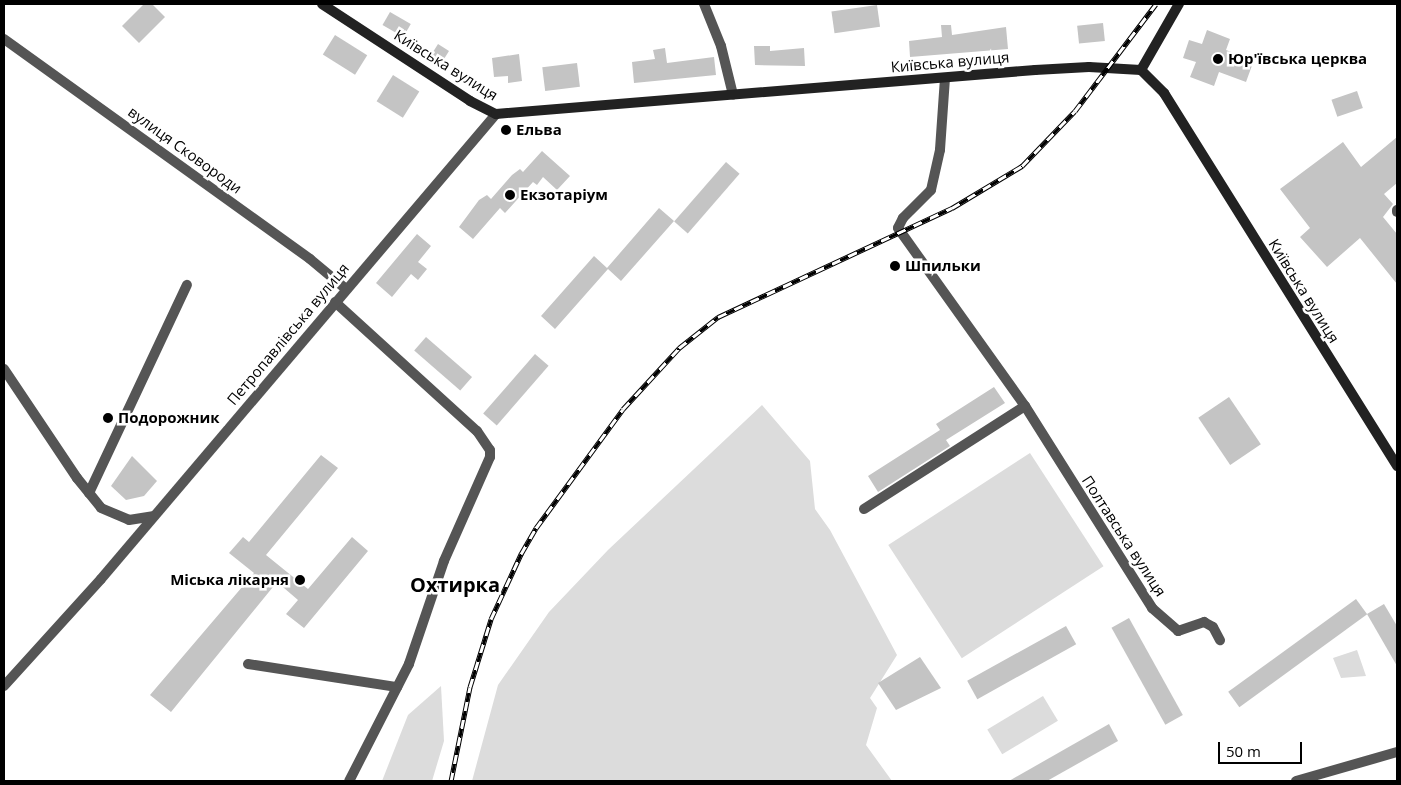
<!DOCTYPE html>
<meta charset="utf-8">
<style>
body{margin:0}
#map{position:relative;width:1401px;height:785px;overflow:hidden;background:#fff;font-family:"Open Sans",sans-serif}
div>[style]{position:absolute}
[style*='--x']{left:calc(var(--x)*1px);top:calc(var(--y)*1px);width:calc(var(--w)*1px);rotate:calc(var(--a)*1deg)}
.green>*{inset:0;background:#dcdcdc;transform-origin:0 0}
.building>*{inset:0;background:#c4c4c4;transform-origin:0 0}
.street>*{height:10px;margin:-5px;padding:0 5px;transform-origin:5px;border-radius:5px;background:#555}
.secondary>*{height:10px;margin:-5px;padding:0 5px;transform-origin:5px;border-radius:5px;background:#222}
.rail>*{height:5px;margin-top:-2.5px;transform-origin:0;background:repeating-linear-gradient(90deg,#fff 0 9px,#000 0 18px);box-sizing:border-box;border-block:1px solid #000}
.dots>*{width:14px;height:14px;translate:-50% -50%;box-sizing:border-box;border:2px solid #fff;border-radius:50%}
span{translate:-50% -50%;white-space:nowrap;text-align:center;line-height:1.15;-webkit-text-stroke:5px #fff;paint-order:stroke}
.poi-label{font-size:15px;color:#000;font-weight:700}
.left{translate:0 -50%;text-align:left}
.right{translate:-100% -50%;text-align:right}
.street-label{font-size:15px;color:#000}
.district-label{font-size:20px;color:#000;font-weight:700}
.frame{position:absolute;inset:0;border:5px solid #000;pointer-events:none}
.scale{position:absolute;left:1218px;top:742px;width:84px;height:22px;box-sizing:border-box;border:2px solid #000;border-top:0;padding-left:6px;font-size:15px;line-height:18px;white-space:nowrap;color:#000;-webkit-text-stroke:4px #fff;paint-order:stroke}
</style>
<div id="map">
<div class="green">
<i style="clip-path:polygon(762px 405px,810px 461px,815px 509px,830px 530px,897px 655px,870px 698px,877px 708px,866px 745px,892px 781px,472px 781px,498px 685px,549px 612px,608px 550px)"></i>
<i style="left:1030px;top:453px;width:135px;height:169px;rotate:57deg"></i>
<i style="clip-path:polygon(1357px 650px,1366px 676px,1341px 678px,1333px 658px)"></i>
<i style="clip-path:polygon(441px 686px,444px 741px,432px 781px,382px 781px,408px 715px)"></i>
<i style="left:1043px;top:696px;width:29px;height:65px;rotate:59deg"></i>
</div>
<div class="building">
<i style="clip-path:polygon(144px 4px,152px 4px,165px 17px,139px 43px,122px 26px)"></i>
<i style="left:877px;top:5px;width:22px;height:46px;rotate:82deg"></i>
<i style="left:390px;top:12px;width:24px;height:15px;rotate:30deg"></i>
<i style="left:1103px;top:23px;width:18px;height:26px;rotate:84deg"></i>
<i style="clip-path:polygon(941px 25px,951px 25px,952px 35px,1006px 27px,1008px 49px,910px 57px,909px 41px,942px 37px)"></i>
<i style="clip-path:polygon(1207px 30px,1230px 39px,1226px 50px,1254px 60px,1246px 82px,1219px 72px,1214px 86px,1190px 77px,1196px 62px,1183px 58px,1189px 40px,1202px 44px)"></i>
<i style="left:335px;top:35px;width:38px;height:23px;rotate:32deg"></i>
<i style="left:438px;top:44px;width:13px;height:16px;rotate:32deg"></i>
<i style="clip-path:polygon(754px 46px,770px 46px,770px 51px,804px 48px,805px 66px,755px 65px)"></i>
<i style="clip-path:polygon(665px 48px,667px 63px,714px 57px,716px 75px,634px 83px,632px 62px,655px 59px,653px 50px)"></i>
<i style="clip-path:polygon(519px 54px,522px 81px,508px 83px,508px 76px,494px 77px,492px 58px)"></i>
<i style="left:577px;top:63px;width:24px;height:35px;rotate:83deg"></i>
<i style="left:393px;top:75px;width:31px;height:31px;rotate:32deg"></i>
<i style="left:1357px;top:91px;width:18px;height:27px;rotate:71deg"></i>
<i style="clip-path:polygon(1397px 137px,1397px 183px,1384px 194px,1393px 204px,1383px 217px,1397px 234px,1397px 284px,1360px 238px,1327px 267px,1300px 237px,1310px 228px,1280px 189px,1343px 142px,1361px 167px)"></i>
<i style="clip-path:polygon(542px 151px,570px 176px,557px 190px,543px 177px,537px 185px,533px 182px,505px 213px,500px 208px,473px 239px,459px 227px,479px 200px,487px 195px,491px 199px,512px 175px,520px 169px,523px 172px)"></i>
<i style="left:726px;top:162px;width:18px;height:79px;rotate:41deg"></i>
<i style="clip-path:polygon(659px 208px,674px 221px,621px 281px,608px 269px,555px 329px,541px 316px,594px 256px,607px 268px)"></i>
<i style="clip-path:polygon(417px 234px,431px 246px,418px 262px,427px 269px,418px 280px,411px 274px,392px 297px,376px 283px)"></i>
<i style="left:426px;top:337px;width:61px;height:18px;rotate:41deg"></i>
<i style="left:535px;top:354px;width:18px;height:79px;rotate:41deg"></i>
<i style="clip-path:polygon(994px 387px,1005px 403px,946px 440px,950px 446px,878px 492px,868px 476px,940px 430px,936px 424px)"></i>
<i style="left:1229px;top:397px;width:57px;height:37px;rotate:56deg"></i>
<i style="clip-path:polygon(321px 455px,338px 468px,266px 555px,308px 589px,352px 537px,368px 551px,304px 628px,286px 614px,298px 600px,277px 582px,171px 712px,150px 695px,254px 573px,229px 553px,243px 537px,249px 542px)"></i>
<i style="clip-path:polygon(132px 456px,157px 481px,144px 496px,126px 500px,111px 486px)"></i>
<i style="left:1356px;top:599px;width:19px;height:158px;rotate:54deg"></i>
<i style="clip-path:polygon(1384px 604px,1397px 626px,1397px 666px,1367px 614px)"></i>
<i style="left:1129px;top:618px;width:111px;height:20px;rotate:61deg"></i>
<i style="left:1066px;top:626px;width:21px;height:113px;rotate:61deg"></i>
<i style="clip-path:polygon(920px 657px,941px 688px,896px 710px,878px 683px)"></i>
<i style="clip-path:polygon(1109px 724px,1118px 741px,1047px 781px,1009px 781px)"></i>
</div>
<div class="street">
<i style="--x:704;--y:4;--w:45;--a:68"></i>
<i style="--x:721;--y:46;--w:50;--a:76.2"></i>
<i style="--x:4;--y:39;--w:377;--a:35.7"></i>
<i style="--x:310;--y:259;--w:47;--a:39.8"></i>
<i style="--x:945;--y:78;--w:72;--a:94"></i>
<i style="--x:940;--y:150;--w:41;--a:102.7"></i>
<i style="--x:931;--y:190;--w:40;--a:135"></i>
<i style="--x:903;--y:218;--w:11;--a:117"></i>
<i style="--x:898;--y:228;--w:219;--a:54.5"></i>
<i style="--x:1025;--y:406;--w:239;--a:57.8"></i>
<i style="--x:1152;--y:608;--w:35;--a:41"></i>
<i style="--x:1178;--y:631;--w:28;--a:-19"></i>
<i style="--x:1204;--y:622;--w:10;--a:29"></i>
<i style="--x:1213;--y:627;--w:15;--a:62"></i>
<i style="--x:1397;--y:210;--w:2;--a:90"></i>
<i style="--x:335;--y:302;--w:192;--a:42.3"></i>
<i style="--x:477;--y:431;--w:23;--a:56"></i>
<i style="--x:490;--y:450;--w:7;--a:90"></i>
<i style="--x:490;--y:457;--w:114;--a:113.9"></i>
<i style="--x:444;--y:561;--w:109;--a:108.8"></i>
<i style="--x:409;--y:664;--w:131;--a:117.1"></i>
<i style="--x:4;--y:369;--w:131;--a:56.2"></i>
<i style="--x:77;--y:478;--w:38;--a:51"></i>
<i style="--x:101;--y:508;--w:30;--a:23"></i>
<i style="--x:129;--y:520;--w:24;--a:-9"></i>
<i style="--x:89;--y:493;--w:230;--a:-64.8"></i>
<i style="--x:864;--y:509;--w:191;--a:-32.6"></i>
<i style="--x:248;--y:664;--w:151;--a:8.8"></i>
<i style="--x:4;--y:686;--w:144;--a:-47.8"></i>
<i style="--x:101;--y:579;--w:610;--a:-49.65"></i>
<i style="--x:1296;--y:781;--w:105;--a:-16"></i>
</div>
<div class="secondary">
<i style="--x:322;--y:4;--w:177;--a:33.2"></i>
<i style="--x:470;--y:101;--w:29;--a:27"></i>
<i style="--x:496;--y:114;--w:541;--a:-4.67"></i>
<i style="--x:1035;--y:70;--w:54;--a:-3.2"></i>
<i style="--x:1089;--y:67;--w:52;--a:3.3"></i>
<i style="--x:1141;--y:70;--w:33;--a:45"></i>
<i style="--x:1164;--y:93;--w:440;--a:58"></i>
<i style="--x:1141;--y:70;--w:76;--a:-60.1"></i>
</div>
<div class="rail">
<i style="--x:451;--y:781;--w:96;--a:-78.6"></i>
<i style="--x:470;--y:687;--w:71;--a:-72.8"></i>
<i style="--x:491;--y:619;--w:72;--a:-65.2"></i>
<i style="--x:521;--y:554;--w:30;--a:-60"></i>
<i style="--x:536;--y:528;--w:147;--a:-53.8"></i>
<i style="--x:623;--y:409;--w:83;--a:-47.4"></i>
<i style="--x:679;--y:348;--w:50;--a:-38.5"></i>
<i style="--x:718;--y:317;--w:258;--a:-25"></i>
<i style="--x:952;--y:208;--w:82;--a:-31"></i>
<i style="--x:1022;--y:166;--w:76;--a:-46.1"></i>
<i style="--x:1075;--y:111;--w:134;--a:-52.9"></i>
</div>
<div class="dots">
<i style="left:1218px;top:59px;background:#000"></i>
<i style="left:506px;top:130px;background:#000"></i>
<i style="left:510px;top:195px;background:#000"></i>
<i style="left:895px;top:266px;background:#000"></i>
<i style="left:108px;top:418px;background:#000"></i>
<i style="left:300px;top:580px;background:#000"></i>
</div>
<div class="poi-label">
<span class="left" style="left:1228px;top:59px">Юр'ївська церква</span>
<span class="left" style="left:516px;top:130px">Ельва</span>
<span class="left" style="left:520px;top:195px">Екзотаріум</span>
<span class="left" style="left:905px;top:266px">Шпильки</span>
<span class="left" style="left:118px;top:418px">Подорожник</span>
<span class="right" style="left:289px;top:580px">Міська лікарня</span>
</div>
<div class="street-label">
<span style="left:950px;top:62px;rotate:-5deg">Київська вулиця</span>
<span style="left:446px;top:65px;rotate:32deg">Київська вулиця</span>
<span style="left:185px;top:150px;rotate:36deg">вулиця Сковороди</span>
<span style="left:1304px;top:291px;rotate:58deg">Київська вулиця</span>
<span style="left:288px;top:334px;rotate:-50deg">Петропавлівська вулиця</span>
<span style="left:1124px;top:536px;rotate:57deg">Полтавська вулиця</span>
</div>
<div class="district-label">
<span style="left:455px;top:584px">Охтирка</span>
</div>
<div class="frame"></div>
<div class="scale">50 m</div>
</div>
